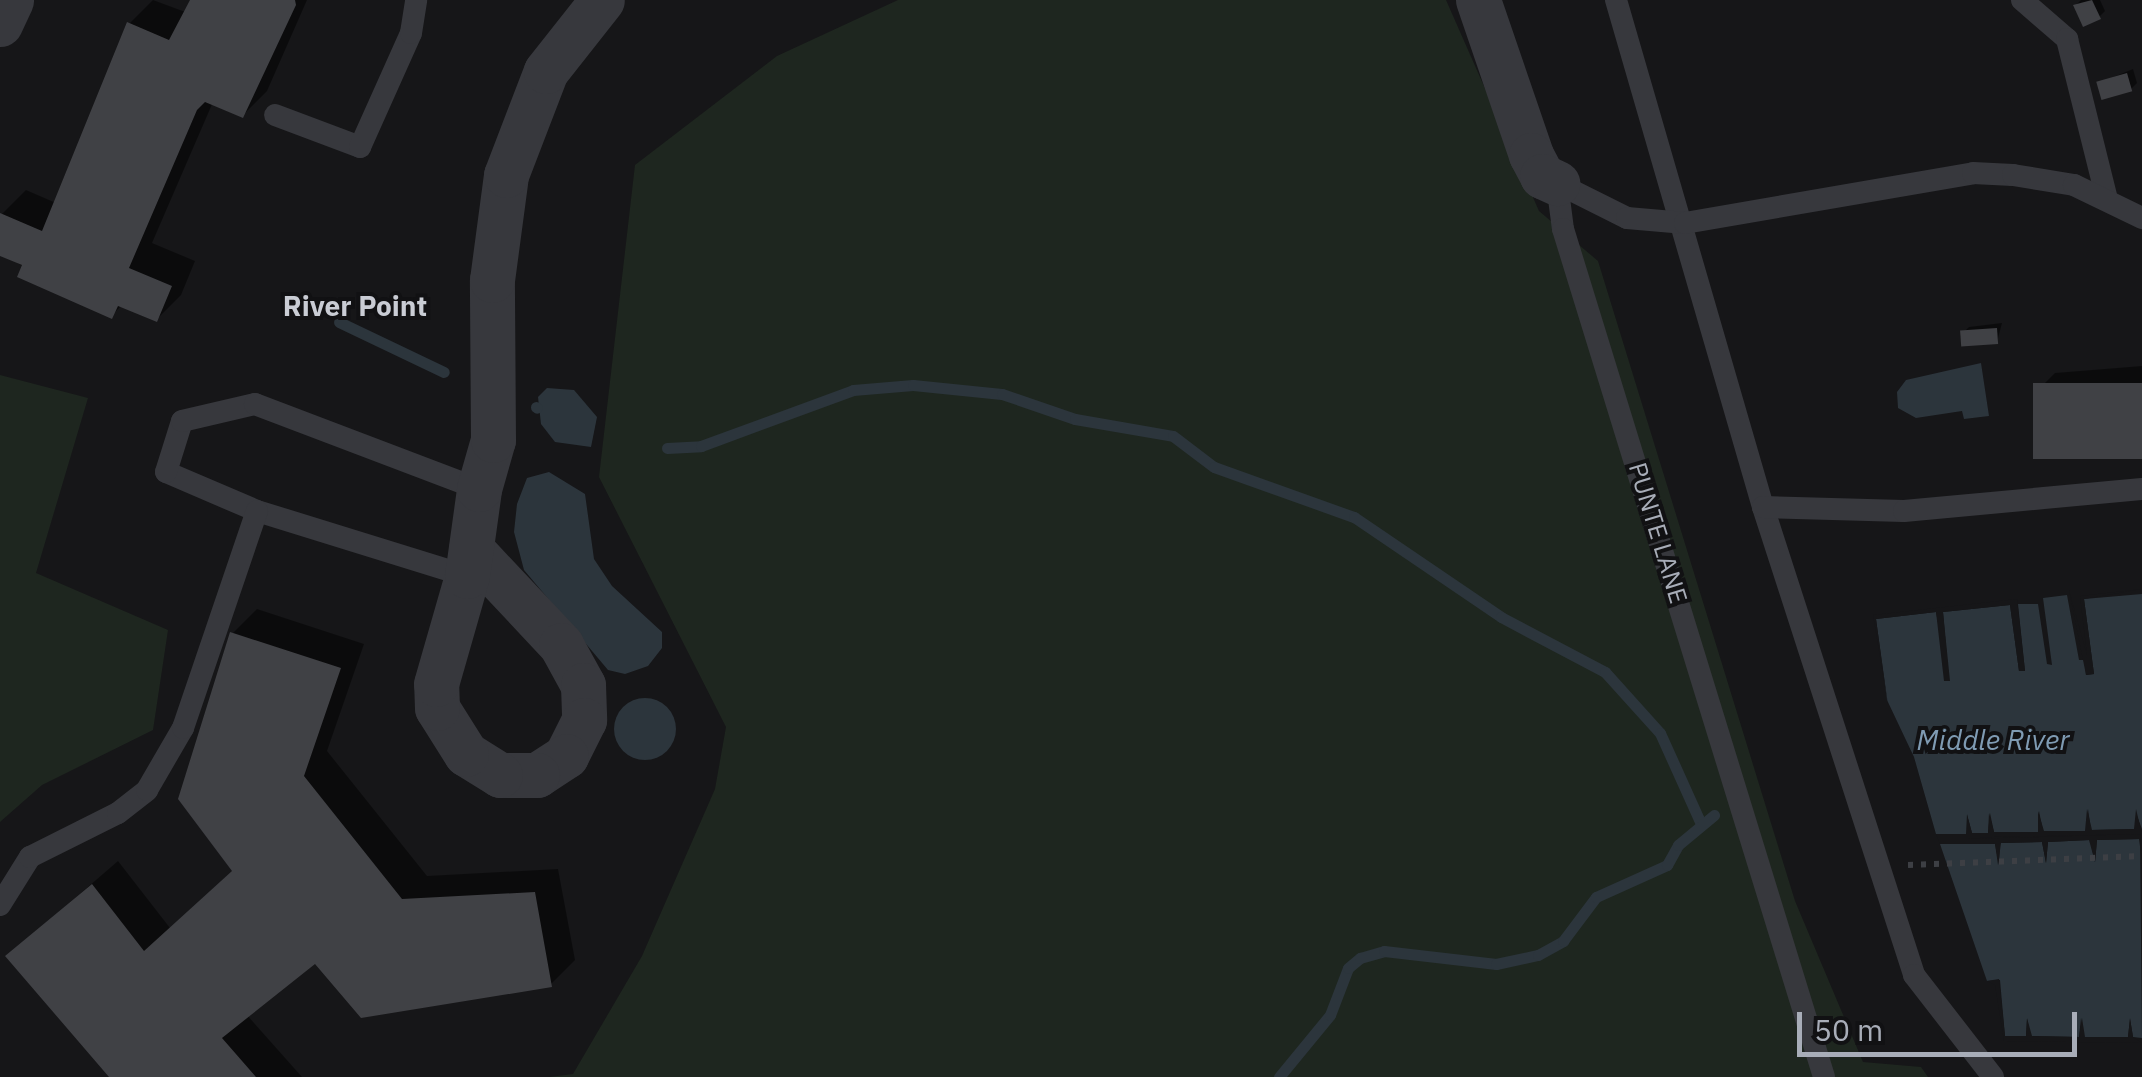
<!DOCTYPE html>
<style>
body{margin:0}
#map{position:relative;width:2142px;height:1077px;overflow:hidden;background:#161618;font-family:"IBM Plex Sans",sans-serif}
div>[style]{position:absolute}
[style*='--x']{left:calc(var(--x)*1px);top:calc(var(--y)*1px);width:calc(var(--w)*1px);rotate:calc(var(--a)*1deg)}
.green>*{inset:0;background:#1e261f}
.water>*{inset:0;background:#2c353c}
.round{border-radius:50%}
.pier>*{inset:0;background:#161618}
.shadow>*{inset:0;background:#0007}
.stream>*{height:11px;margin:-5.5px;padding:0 5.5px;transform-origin:5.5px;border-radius:5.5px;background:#2c353c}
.building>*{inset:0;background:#404145;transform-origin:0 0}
.path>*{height:6px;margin-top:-3px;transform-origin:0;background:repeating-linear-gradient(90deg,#3d3f44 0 5px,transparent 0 13px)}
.lane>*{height:22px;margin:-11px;padding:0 11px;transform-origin:11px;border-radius:11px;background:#37383d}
.street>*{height:45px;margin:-22.5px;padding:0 22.5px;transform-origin:22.5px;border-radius:22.5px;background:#37383d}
span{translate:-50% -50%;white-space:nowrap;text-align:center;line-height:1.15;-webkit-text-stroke:8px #111113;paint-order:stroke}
.street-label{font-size:25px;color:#a8adb8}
.neighbourhood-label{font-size:28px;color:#c9ccd4;font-weight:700}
.water-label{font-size:28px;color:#7f9bb3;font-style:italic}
.scale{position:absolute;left:1797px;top:1012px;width:280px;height:45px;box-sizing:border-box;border:5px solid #a8adb8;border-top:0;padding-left:12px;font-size:30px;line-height:35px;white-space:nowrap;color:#a8adb8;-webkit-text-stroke:8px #111113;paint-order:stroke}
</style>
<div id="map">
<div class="green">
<i style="clip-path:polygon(898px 0,1446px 0,1539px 211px,1598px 261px,1795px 901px,1863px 1062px,1921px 1067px,1928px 1077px,549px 1077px,573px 1074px,642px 956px,715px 789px,726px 727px,599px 477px,635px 165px,777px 56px)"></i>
<i style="clip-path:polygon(0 375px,88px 398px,36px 573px,168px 630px,153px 730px,42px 785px,0 822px)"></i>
</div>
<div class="water">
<i style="clip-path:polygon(1981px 363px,1989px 416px,1964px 419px,1962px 411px,1916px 418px,1898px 408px,1897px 392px,1906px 380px)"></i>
<i style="clip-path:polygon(547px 388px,574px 390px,597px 417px,591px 447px,555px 442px,541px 424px,538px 397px)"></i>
<i style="clip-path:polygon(549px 472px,585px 494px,594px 559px,612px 586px,662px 632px,662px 648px,648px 666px,625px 674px,608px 670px,524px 570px,514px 532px,517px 504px,527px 478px)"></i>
<i style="clip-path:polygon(2142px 594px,2142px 829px,2137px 816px,2135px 829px,2091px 830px,2088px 809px,2086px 831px,2043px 831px,2039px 811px,2038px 832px,1994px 832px,1990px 813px,1988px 833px,1972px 833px,1967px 815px,1967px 834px,1936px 834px,1914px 757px,1887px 700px,1876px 619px,1936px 612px,1949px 681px,1943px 612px,2010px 605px,2019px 671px,2025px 671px,2018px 604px,2038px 604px,2047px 664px,2052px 665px,2043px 598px,2067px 595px,2079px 660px,2085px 660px,2086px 675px,2094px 674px,2084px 599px)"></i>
<i class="round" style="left:614px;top:698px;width:62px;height:62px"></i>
<i style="clip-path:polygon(2140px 839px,2142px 1038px,2133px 1037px,2130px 1019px,2128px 1037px,2084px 1037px,2081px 1018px,2079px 1037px,2031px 1036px,2027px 1019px,2026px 1036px,2005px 1036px,2000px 980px,1987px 981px,1940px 844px,1995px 844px,1999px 865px,2000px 843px,2042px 842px,2046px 863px,2048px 842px,2090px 840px,2095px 862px,2097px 840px)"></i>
</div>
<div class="pier">
<i style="clip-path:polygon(2142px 589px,2084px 599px,2094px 674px,2086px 675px,2069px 590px,2087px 655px,2080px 596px)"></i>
<i style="clip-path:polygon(2017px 599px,2025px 671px,2019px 671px,2010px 605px,1943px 612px,1950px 681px,1944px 681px,1936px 612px,1876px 619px,1888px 705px,1873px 615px)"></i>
<i style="clip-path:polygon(2087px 809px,2092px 830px,2134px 829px,2136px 809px,2142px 834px,1992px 837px,1968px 839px,2140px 834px,2142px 861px,2139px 839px,2097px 840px,2095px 862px,2089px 840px,2048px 842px,2046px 863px,2042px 842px,2001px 843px,1998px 865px,1995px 844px,1940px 844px,1936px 834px,1966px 834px,1967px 814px,1972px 833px,1988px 833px,1989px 813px,1994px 832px,2038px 832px,2038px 811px,2044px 831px,2085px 831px)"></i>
<i style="clip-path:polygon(1999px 979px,2005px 1036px,2026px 1036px,2027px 1018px,2032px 1036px,2079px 1037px,2082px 1018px,2085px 1037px,2128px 1037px,2130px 1018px,2133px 1037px,2142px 1043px,2004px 1041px,1995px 985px,1987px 981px)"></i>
</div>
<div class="shadow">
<i style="clip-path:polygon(153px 0,188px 13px,193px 0,307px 0,267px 91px,243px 115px,213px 102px,152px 243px,195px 261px,181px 295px,156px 320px,122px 305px,111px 316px,0 253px,2px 214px,26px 190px,56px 203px,130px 23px)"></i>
<i style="clip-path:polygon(2081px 0,2100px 0,2105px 11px,2099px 17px,2076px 5px)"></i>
<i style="clip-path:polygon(2133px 69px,2137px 83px,2131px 89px,2099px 83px)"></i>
<i style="clip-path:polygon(2002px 323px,1997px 342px,1963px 333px,1969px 327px)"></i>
<i style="clip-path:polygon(2142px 366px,2142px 457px,2036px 392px,2055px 373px)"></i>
<i style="clip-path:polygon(257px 609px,364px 644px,327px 751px,427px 876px,558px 869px,575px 960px,551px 984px,315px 960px,247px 1015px,302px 1077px,112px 1077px,8px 956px,118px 861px,170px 928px,234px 870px,232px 634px)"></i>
</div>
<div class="stream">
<i style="--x:339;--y:322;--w:116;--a:25.5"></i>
<i style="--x:536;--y:407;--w:1;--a:45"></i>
<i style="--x:667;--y:448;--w:34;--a:-3"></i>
<i style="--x:701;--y:446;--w:162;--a:-20.2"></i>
<i style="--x:853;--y:390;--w:60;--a:-4.8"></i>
<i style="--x:913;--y:385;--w:89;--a:5.8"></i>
<i style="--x:1002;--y:394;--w:77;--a:18.9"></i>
<i style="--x:1075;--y:419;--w:99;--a:9.8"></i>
<i style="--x:1173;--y:436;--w:51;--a:37.1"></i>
<i style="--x:1214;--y:467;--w:149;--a:19.7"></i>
<i style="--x:1354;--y:517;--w:178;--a:34.2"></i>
<i style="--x:1501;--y:617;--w:118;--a:27.9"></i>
<i style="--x:1605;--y:672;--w:82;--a:48"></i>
<i style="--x:1660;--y:733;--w:100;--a:65.7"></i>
<i style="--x:1279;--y:1077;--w:80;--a:-50.6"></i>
<i style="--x:1330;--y:1015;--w:50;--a:-69"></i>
<i style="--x:1348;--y:968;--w:16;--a:-40"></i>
<i style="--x:1360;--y:958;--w:25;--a:-16"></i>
<i style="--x:1384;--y:951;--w:113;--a:6.6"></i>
<i style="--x:1496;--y:964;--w:43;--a:-12.1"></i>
<i style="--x:1538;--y:955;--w:29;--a:-29"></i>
<i style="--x:1563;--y:941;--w:55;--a:-53.1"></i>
<i style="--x:1596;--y:897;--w:78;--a:-24.3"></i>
<i style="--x:1667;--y:865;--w:23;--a:-61"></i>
<i style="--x:1678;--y:845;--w:47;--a:-39.8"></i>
</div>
<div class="building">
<i style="clip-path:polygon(190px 0,295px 0,296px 5px,243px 118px,205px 102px,197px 110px,129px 268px,172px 286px,157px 322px,118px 306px,112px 319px,17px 277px,22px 265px,0 256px,0 213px,42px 231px,127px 22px,169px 40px)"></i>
<i style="clip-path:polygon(2092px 0,2101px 19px,2083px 27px,2073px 5px)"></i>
<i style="left:2127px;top:73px;width:19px;height:32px;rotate:74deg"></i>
<i style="left:1997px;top:328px;width:16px;height:37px;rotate:86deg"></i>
<i style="left:2142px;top:383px;width:76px;height:109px;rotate:90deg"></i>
<i style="clip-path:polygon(230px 632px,341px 668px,304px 776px,402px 899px,535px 892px,552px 987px,361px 1018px,315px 964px,222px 1038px,256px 1077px,109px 1077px,5px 956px,92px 884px,144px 951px,232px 871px,178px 799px)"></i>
</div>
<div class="path">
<i style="--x:1908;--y:865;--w:234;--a:-2.2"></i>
</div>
<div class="lane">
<i style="--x:1616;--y:0;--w:528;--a:73.83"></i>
<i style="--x:1763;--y:507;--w:492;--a:72.1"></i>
<i style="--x:1914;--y:975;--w:129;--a:52.2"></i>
<i style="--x:2022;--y:0;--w:60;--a:40.9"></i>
<i style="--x:2067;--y:39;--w:165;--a:76"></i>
<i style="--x:275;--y:115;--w:91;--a:20.6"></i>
<i style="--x:360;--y:147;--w:125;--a:-65.9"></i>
<i style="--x:411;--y:33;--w:33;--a:-81"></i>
<i style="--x:1557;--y:183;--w:46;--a:82.6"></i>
<i style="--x:1563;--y:229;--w:887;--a:72.89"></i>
<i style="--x:1557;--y:183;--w:78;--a:26.6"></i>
<i style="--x:1627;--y:218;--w:58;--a:4.9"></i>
<i style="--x:1685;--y:223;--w:292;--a:-9.8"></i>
<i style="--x:1973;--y:173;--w:40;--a:2.9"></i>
<i style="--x:2013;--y:175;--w:62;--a:9.3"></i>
<i style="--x:2074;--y:185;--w:76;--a:25.9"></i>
<i style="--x:1763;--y:507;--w:141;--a:1.6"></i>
<i style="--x:1904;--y:511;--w:239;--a:-5.3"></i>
<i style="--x:467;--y:576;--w:220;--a:-162.8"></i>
<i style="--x:257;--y:511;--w:99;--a:-156.8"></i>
<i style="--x:166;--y:472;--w:53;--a:-72.6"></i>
<i style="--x:182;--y:421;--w:75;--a:-13.1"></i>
<i style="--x:255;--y:404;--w:240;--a:20.8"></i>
<i style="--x:0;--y:905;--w:57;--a:-58"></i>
<i style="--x:30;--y:857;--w:98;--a:-26.6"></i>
<i style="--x:118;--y:813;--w:37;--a:-38"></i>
<i style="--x:147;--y:790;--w:72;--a:-59.9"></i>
<i style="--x:183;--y:728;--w:229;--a:-71.2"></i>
</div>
<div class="street">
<i style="--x:1478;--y:0;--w:164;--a:71.1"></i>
<i style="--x:1531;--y:155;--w:24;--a:62"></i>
<i style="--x:1542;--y:176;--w:17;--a:25"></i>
<i style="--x:0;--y:24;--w:26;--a:-65"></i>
<i style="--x:471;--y:549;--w:132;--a:46.8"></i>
<i style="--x:561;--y:645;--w:46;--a:61.2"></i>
<i style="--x:583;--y:685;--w:35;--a:88"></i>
<i style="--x:584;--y:720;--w:40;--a:116.6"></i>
<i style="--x:566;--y:756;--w:35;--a:147"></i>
<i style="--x:537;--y:775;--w:37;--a:180"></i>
<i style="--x:500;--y:775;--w:40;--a:-148"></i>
<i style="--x:466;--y:754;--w:54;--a:-122.2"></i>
<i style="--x:437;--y:708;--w:24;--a:-92"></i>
<i style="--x:436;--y:684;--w:112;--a:-74"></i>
<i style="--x:467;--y:576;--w:88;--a:-82.1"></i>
<i style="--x:479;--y:489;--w:51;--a:-74.1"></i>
<i style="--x:493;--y:440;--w:160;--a:-90.4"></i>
<i style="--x:492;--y:280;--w:106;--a:-82.4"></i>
<i style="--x:506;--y:175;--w:111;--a:-69"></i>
<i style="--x:546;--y:71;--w:90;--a:-51.7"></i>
</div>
<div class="street-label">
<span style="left:1658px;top:533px;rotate:73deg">PUNTE LANE</span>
</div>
<div class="neighbourhood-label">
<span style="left:355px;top:306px">River Point</span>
</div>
<div class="water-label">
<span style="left:1993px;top:740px">Middle River</span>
</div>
<div class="scale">50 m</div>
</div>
